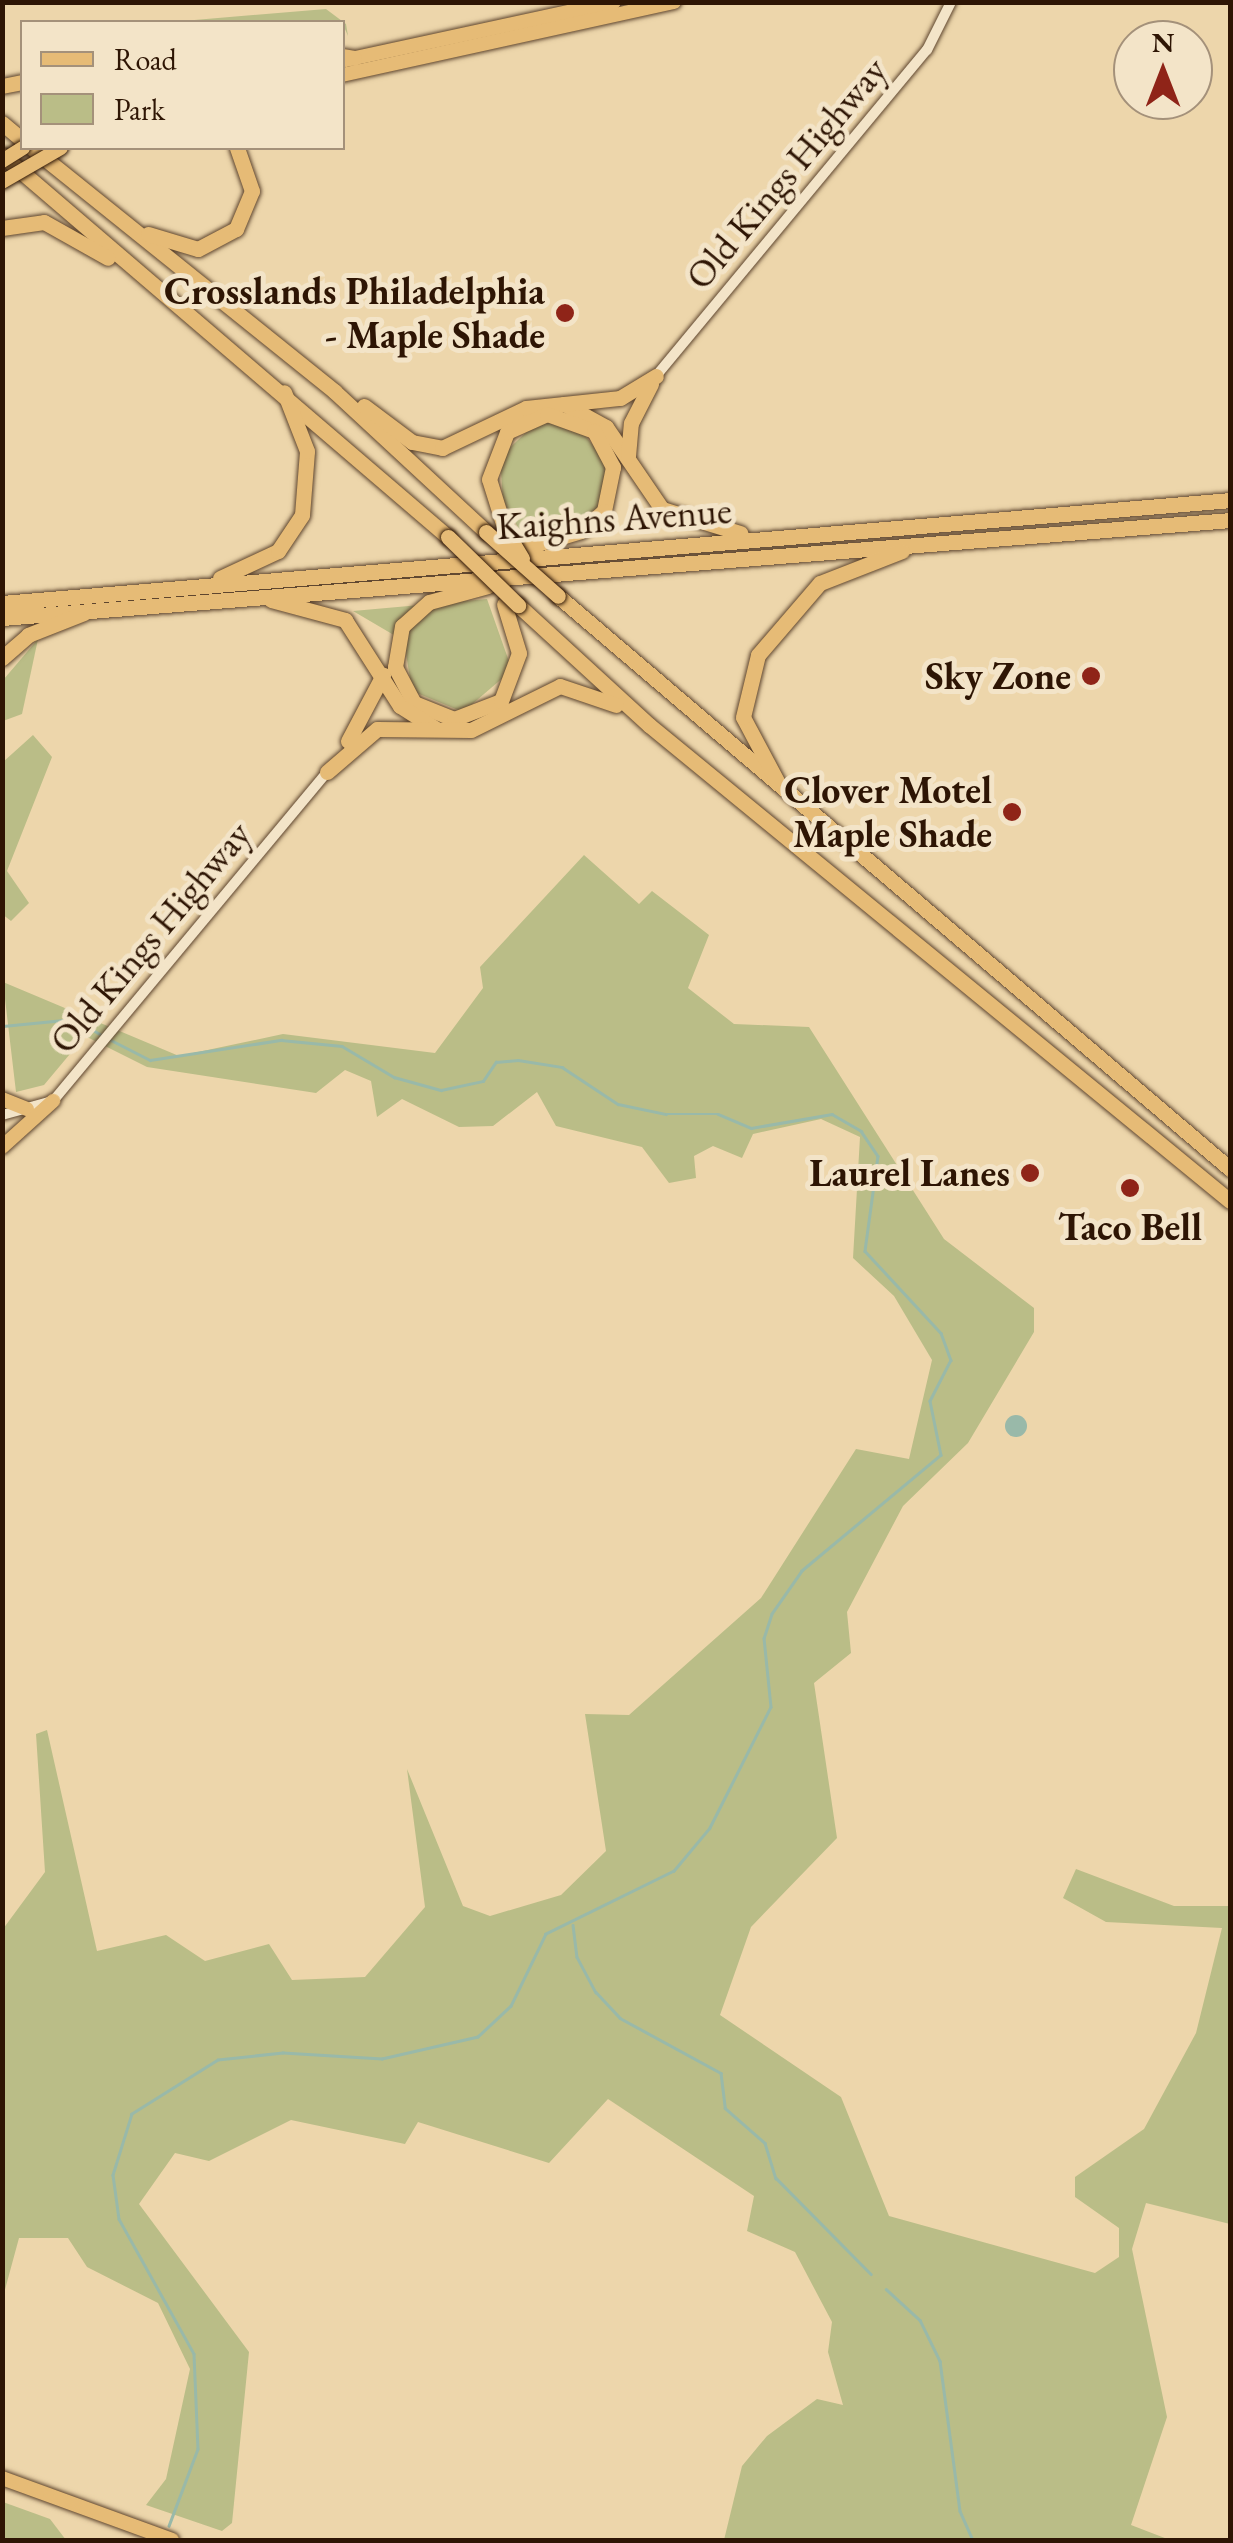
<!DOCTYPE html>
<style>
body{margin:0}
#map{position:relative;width:1233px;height:2543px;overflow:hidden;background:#edd6ab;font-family:"EB Garamond",serif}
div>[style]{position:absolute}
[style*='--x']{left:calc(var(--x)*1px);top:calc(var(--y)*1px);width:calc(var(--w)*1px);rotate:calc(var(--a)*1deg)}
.green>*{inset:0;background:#babd87}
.water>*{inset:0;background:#99b9a9}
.round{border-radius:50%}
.stream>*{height:2.5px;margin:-1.25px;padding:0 1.25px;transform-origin:1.25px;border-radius:1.25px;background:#99b9a9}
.roads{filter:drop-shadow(0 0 2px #5e452e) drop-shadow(0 0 2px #5e452e)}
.minor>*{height:10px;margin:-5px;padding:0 5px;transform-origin:5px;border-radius:5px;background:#f3e4c8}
.major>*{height:14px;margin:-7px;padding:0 7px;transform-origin:7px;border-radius:7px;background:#e6bb76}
.highway>*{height:15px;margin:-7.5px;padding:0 7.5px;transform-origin:7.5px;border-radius:7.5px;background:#e6bb76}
.bridges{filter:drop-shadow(0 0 2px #2e1504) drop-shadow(0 0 2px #2e1504)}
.major-bridge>*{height:14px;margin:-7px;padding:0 7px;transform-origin:7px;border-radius:7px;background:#e6bb76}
.highway-bridge>*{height:15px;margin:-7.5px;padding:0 7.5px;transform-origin:7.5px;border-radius:7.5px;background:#e6bb76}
.dots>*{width:28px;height:28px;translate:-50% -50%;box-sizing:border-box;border:5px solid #f3e4c8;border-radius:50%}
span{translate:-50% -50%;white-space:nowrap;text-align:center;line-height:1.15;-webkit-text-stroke:10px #f3e4c8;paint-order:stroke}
.street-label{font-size:38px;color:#2e1504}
.poi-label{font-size:38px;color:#2e1504;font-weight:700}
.right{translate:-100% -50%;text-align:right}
.frame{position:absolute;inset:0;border:5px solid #2e1504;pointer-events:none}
.legend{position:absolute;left:20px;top:20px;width:325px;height:130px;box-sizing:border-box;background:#f3e4c8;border:2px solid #a4917a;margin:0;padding:12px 18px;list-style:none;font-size:30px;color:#2e1504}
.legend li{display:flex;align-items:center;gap:20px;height:50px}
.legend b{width:50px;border:2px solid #a4917a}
.north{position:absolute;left:1113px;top:20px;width:100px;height:100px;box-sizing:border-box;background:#f3e4c8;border:2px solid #a4917a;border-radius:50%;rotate:0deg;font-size:28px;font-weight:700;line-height:40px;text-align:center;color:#2e1504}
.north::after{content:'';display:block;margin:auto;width:35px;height:45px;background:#8f2418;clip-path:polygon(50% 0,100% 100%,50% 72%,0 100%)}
</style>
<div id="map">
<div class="green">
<i style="clip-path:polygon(326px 9px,346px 24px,348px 36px,342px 22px,171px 22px)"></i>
<i style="clip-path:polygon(537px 422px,576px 425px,608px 463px,603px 503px,570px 530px,523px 536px,503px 501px,500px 457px)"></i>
<i style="clip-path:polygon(487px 599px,512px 670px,463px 712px,412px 691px,404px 641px,353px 611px)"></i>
<i style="clip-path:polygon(38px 639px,22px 714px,3px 721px,4px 679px)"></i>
<i style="clip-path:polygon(33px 735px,52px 757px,7px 871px,29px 903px,11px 921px,2px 914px,3px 762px)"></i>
<i style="clip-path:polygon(584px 855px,639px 904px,652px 891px,709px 935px,688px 988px,734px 1024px,809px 1027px,944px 1239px,1034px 1308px,1034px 1332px,968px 1443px,903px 1506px,847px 1612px,851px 1653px,814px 1683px,837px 1838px,751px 1927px,720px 2015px,841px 2097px,889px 2216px,1095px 2273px,1119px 2257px,1119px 2228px,1075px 2197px,1075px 2177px,1144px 2129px,1196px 2033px,1222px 1928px,1106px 1922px,1063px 1898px,1076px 1869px,1174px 1906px,1230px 1906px,1230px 2224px,1146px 2203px,1132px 2249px,1167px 2417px,1131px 2525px,1170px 2540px,724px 2540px,742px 2466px,767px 2436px,817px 2399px,843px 2405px,828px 2352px,832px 2322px,795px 2252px,747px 2231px,754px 2196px,608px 2099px,549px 2163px,418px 2122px,405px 2144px,291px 2120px,209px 2161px,175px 2153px,139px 2204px,249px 2352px,232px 2523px,222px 2531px,146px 2505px,166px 2479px,190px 2369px,158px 2303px,87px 2267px,68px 2238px,19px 2238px,3px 2297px,3px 1929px,45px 1872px,36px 1734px,47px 1730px,97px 1951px,166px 1935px,205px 1961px,269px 1944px,292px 1980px,365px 1977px,425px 1907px,407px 1769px,463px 1906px,490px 1916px,561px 1895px,606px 1851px,585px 1714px,629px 1715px,761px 1598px,856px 1449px,909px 1459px,932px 1360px,894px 1296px,853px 1258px,860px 1137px,821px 1119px,753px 1134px,742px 1158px,713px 1146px,694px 1156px,696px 1178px,669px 1183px,642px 1147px,556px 1126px,537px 1092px,493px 1126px,459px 1127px,402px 1099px,377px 1117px,371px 1081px,345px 1070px,316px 1093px,147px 1067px,85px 1036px,44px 1085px,16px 1092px,3px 982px,179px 1056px,283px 1034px,435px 1053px,483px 988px,480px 967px)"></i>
<i style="clip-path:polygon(3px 2502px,50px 2519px,66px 2540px,3px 2540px)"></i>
</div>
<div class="water">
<i class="round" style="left:1005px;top:1415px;width:22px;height:22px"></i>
</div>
<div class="stream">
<i style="--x:3;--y:1026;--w:71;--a:-5.6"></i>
<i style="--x:74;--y:1019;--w:34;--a:30"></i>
<i style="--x:111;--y:1040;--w:44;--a:27.1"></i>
<i style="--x:150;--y:1060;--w:133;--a:-8.7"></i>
<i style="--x:281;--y:1040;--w:61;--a:5.6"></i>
<i style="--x:342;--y:1046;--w:61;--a:30.8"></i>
<i style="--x:394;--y:1077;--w:49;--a:15.5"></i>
<i style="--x:441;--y:1090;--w:43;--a:-12.1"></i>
<i style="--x:483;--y:1081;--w:23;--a:-56"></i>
<i style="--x:496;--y:1062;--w:22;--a:-5"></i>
<i style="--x:518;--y:1060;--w:45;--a:9"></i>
<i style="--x:562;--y:1067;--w:67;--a:33.5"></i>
<i style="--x:618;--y:1104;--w:49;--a:11.8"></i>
<i style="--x:666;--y:1114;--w:52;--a:0"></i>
<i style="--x:718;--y:1114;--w:36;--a:23"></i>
<i style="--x:751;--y:1128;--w:82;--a:-9.8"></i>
<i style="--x:832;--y:1114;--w:34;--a:30"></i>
<i style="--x:861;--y:1131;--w:30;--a:56"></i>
<i style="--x:878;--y:1156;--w:96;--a:97.8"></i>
<i style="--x:865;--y:1251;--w:112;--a:47.2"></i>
<i style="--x:941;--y:1333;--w:29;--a:70"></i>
<i style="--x:951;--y:1360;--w:46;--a:117.1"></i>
<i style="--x:930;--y:1401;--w:55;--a:78.5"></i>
<i style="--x:941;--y:1455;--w:181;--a:140.2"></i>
<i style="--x:802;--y:1571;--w:52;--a:124.9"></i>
<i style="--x:772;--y:1614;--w:25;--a:108"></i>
<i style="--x:764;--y:1638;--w:69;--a:84.2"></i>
<i style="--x:771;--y:1707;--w:136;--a:116.8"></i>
<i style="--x:710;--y:1828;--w:56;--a:129.9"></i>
<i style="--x:674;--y:1871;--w:143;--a:153.8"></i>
<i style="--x:546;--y:1934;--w:80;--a:115.9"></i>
<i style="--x:511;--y:2006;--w:45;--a:136.8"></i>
<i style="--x:478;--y:2037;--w:98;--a:167.1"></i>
<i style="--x:382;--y:2059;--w:99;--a:-176.5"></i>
<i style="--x:283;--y:2053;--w:65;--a:173.9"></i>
<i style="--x:218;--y:2060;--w:102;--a:147.9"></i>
<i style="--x:132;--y:2114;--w:64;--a:107.3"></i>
<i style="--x:113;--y:2175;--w:44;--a:82.2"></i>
<i style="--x:119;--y:2219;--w:154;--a:60.9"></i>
<i style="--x:194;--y:2354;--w:95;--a:87.6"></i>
<i style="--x:198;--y:2449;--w:82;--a:110.6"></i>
<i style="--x:573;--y:1925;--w:32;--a:83"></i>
<i style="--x:577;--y:1957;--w:40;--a:62"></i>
<i style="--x:596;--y:1992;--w:35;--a:47"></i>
<i style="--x:620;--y:2018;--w:115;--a:28.6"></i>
<i style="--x:721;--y:2073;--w:35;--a:83"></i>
<i style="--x:725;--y:2108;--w:53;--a:41.2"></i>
<i style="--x:765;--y:2143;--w:37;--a:73"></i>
<i style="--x:776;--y:2178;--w:135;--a:45.3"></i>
<i style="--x:886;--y:2289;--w:46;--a:42.4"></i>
<i style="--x:920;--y:2320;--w:46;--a:64"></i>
<i style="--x:940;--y:2361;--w:151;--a:82.4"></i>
<i style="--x:960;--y:2511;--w:32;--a:66"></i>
</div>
<div class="roads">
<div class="minor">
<i style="--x:656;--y:376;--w:424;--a:-50.3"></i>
<i style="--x:927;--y:50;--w:54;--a:-63.4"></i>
<i style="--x:2;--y:1115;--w:53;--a:-15.4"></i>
<i style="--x:53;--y:1101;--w:428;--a:-50.2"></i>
</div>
<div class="major">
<i style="--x:346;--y:60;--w:274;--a:-12.2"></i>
<i style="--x:342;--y:75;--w:340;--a:-12.4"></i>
<i style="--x:2;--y:1099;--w:27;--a:22"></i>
<i style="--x:2;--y:1147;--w:69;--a:-42"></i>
<i style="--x:2;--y:2478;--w:181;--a:20"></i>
</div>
<div class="highway">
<i style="--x:342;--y:56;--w:12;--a:9"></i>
<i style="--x:2;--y:86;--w:20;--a:-11"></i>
<i style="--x:2;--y:123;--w:26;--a:40"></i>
<i style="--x:32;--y:148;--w:388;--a:38.8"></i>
<i style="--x:334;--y:391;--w:207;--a:42.8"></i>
<i style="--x:2;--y:155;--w:587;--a:40.58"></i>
<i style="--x:2;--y:228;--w:42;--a:-8.1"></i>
<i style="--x:44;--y:222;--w:73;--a:29.4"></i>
<i style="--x:148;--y:234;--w:52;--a:16.7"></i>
<i style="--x:198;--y:249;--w:43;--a:-27.8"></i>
<i style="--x:236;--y:229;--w:41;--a:-67.2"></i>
<i style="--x:252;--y:191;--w:46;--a:-109.2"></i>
<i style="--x:564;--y:404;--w:48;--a:28.7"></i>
<i style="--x:606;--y:427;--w:99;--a:55.7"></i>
<i style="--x:662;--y:509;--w:82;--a:17.1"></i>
<i style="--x:364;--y:406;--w:60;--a:36.9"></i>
<i style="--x:412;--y:442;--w:31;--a:11"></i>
<i style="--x:442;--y:448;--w:93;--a:-25.5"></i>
<i style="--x:526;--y:408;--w:95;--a:-6.1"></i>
<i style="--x:620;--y:398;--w:42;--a:-31.4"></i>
<i style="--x:628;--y:456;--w:33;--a:-85"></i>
<i style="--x:631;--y:423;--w:44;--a:-62.9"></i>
<i style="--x:505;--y:530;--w:53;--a:-107.4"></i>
<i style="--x:489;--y:479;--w:50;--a:-69"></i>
<i style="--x:507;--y:432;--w:44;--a:-24.2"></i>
<i style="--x:547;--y:414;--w:50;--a:19.9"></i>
<i style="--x:594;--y:431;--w:41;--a:62.2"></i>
<i style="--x:613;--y:467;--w:45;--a:101.6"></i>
<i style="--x:604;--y:511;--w:30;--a:139"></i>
<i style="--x:581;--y:531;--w:77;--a:163.4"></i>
<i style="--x:220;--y:578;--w:64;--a:-25"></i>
<i style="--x:278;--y:551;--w:43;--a:-56.3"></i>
<i style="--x:302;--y:515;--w:64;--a:-85.5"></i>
<i style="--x:307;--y:451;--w:63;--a:-111.3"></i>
<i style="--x:488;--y:586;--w:61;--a:164.8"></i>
<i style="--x:429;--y:602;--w:36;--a:138"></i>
<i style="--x:402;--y:626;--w:42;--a:99.7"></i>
<i style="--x:395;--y:667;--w:41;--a:62.2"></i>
<i style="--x:414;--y:703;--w:43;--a:21.8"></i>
<i style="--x:454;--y:719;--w:50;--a:-21"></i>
<i style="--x:501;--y:701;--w:51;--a:-69.4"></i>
<i style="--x:519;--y:653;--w:51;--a:-107"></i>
<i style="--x:558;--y:596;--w:883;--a:40.45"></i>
<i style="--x:271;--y:600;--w:77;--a:15.1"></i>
<i style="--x:345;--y:620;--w:102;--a:57.4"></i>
<i style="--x:400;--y:706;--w:41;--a:32.2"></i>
<i style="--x:2;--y:603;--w:1232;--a:-4.79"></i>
<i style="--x:518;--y:605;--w:178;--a:42.5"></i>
<i style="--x:649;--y:725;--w:751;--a:39.33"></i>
<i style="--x:2;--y:618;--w:1232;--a:-4.56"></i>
<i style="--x:2;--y:658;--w:35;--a:-41"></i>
<i style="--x:28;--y:635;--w:60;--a:-21.4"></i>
<i style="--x:348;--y:741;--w:75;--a:-62.1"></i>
<i style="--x:327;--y:772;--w:66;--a:-40.7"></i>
<i style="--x:377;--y:729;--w:94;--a:0.6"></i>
<i style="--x:471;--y:730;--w:99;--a:-26.3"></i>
<i style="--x:560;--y:686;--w:59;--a:18.7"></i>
<i style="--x:777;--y:781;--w:72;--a:-118"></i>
<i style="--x:743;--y:717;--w:64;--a:-76.4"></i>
<i style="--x:758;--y:655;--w:95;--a:-49.3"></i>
<i style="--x:820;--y:583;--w:88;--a:-21.3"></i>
</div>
</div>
<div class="bridges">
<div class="major-bridge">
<i style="--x:2;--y:161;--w:25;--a:-32"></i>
<i style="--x:2;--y:182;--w:68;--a:-30"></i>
</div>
<div class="highway-bridge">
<i style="--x:505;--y:530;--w:33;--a:59"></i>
<i style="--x:486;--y:532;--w:96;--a:41.6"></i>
<i style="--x:448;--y:537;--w:98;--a:44.2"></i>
</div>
</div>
<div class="dots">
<i style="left:565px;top:313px;background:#8f2418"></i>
<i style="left:1091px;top:676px;background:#8f2418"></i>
<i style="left:1012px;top:812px;background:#8f2418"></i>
<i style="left:1030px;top:1173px;background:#8f2418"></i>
<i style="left:1130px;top:1188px;background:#8f2418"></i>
</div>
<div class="street-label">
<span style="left:786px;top:173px;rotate:-50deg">Old Kings Highway</span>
<span style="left:614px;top:518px;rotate:-4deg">Kaighns Avenue</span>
<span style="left:150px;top:937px;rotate:-50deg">Old Kings Highway</span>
</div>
<div class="poi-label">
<span class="right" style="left:545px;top:313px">Crosslands Philadelphia<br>- Maple Shade</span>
<span class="right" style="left:1071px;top:676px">Sky Zone</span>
<span class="right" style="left:992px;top:812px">Clover Motel<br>Maple Shade</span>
<span class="right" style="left:1010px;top:1173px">Laurel Lanes</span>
<span style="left:1130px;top:1227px">Taco Bell</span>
</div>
<div class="frame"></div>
<ul class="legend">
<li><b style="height:12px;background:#e6bb76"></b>Road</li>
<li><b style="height:28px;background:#babd87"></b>Park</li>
</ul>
<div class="north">N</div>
</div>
